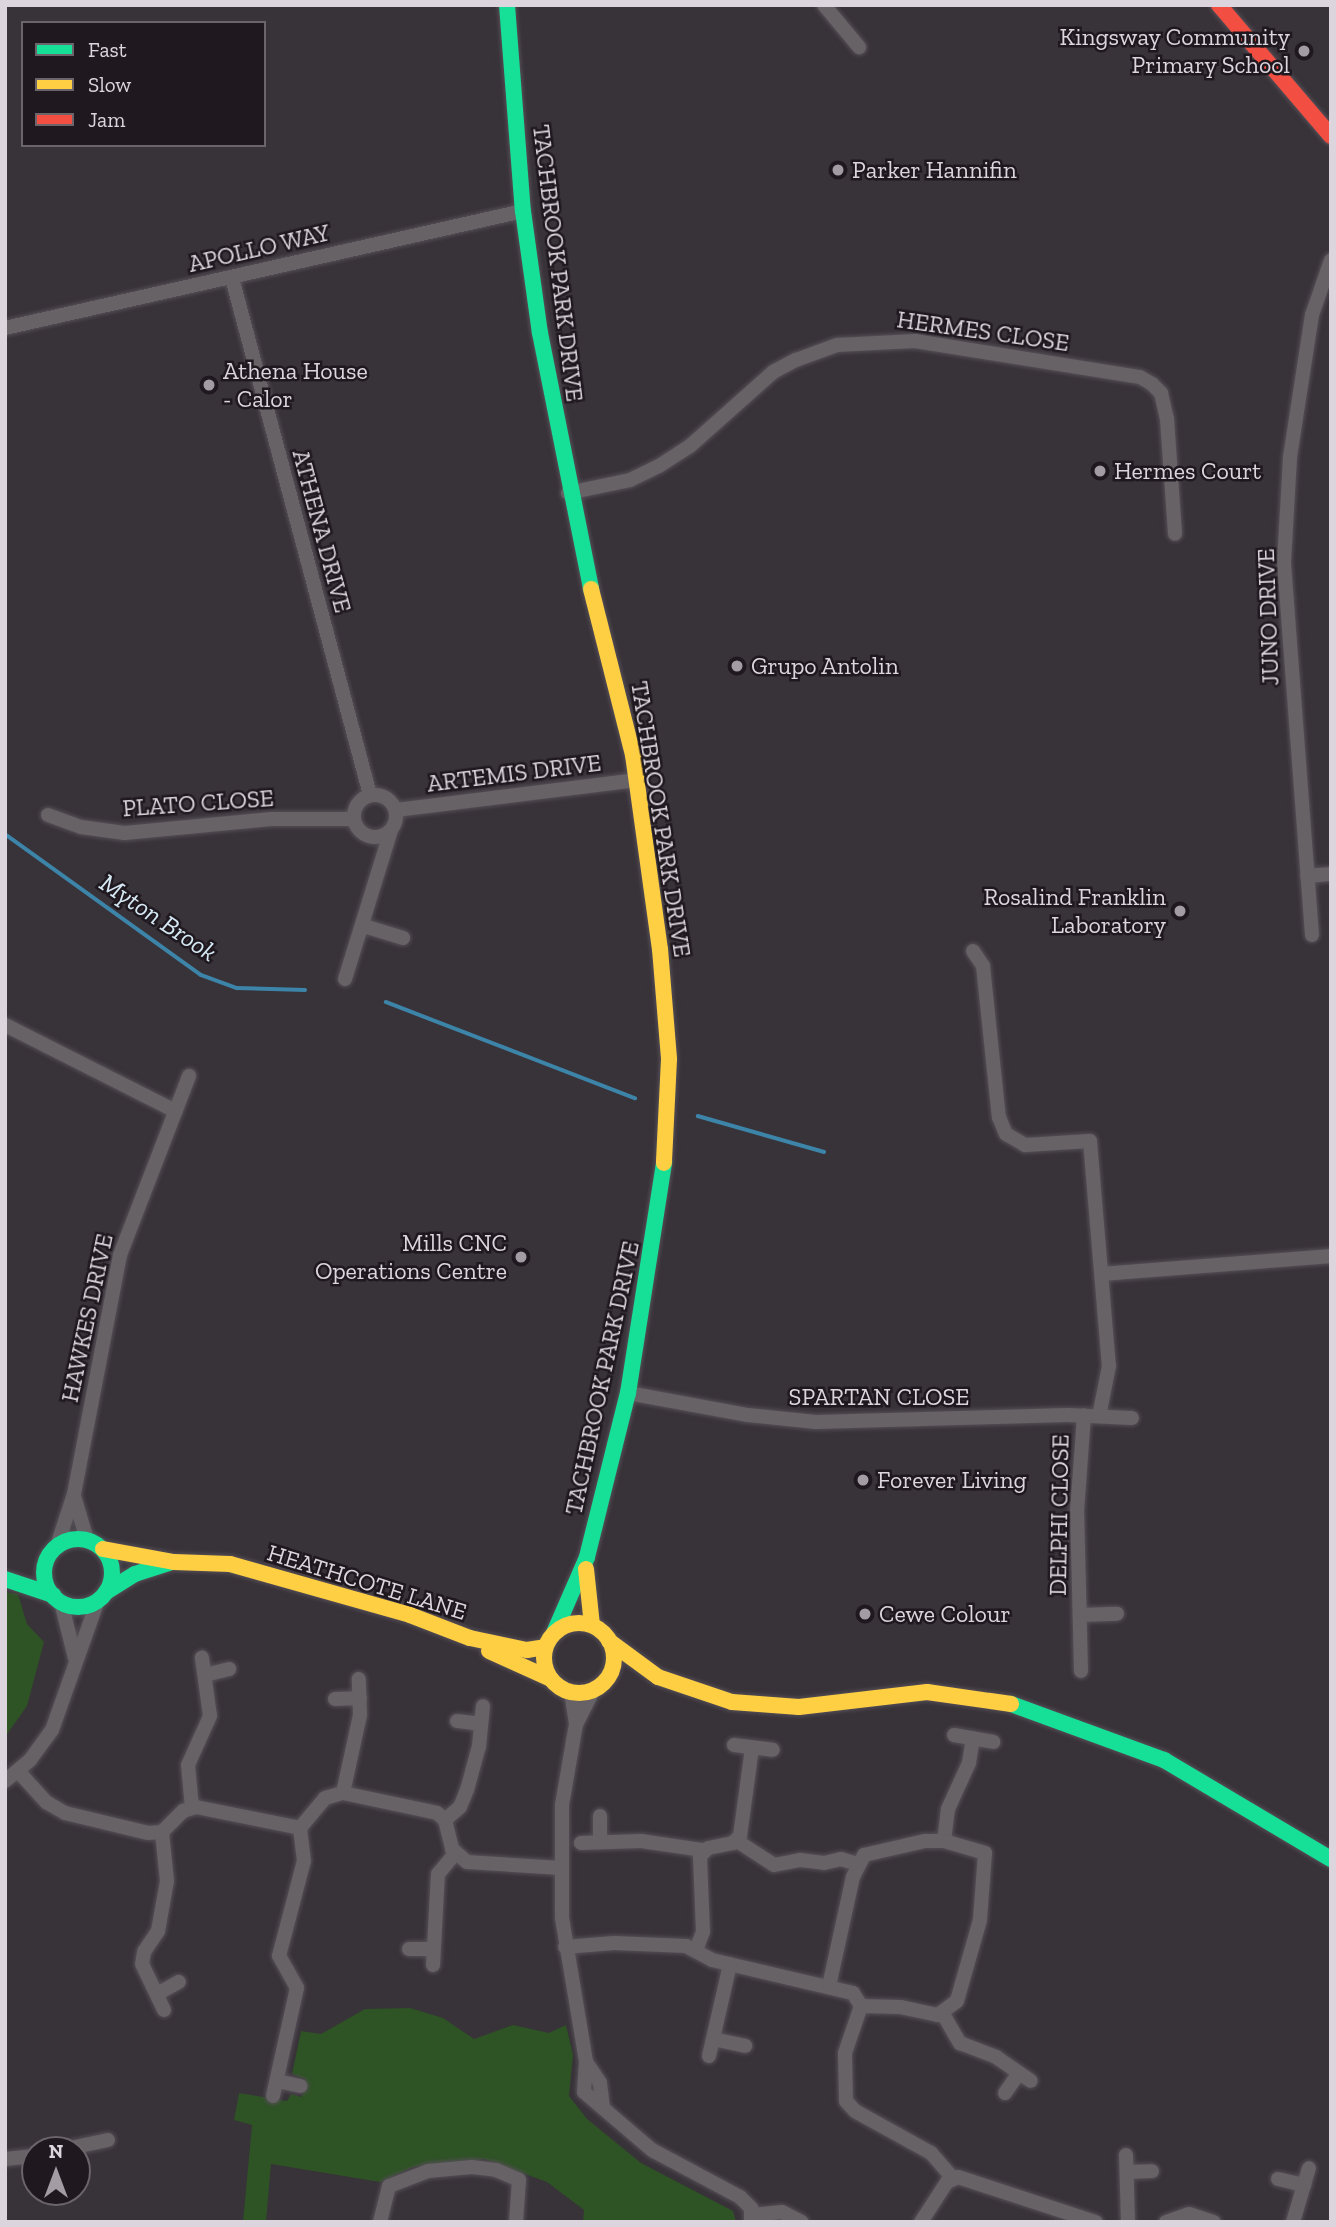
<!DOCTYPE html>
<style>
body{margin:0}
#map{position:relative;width:1336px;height:2227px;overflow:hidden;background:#383239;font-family:"Zilla Slab",serif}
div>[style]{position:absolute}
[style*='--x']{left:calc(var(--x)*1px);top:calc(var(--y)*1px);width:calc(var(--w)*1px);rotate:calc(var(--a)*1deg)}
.green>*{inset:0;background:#2e5325}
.stream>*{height:3.5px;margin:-1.75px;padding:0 1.75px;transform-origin:1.75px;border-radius:1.75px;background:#3d84a9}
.roads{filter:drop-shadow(0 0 2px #554f56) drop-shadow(0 0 2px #554f56)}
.street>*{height:14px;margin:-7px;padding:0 7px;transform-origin:7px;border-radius:7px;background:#666266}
.street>.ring{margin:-7px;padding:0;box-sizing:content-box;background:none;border:14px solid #666266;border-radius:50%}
.fast>*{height:16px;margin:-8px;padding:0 8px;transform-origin:8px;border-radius:8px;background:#16e098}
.fast>.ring{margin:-8px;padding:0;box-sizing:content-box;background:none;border:16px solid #16e098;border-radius:50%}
.slow>*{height:16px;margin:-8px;padding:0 8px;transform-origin:8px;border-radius:8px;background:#ffcf43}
.slow>.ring{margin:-8px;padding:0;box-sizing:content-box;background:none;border:16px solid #ffcf43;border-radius:50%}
.jam>*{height:16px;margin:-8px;padding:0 8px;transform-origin:8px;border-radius:8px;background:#f24e42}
.dots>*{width:19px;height:19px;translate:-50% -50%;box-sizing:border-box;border:4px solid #1f191f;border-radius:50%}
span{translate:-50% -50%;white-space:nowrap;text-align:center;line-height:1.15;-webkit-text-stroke:5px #1f191f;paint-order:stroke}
.poi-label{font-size:24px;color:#dcd5dd}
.right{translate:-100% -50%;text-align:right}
.left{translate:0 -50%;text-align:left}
.street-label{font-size:24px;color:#dcd5dd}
.water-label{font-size:26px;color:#d5e8f3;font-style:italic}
.frame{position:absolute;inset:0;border:7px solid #dcd5dd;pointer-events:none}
.legend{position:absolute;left:21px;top:21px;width:245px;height:126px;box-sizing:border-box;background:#1f191f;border:2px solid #6b646b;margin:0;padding:9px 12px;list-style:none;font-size:21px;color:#dcd5dd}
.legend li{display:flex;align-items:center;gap:14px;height:35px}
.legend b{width:35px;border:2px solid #6b646b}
.north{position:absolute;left:21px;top:2136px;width:70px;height:70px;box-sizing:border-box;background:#1f191f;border:2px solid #6b646b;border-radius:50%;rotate:0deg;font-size:19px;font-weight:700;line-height:28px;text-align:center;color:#dcd5dd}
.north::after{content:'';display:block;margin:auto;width:24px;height:32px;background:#a39ca4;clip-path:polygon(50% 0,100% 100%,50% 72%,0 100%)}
</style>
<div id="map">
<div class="green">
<i style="clip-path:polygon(5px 1592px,18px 1594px,27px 1624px,44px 1642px,27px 1706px,5px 1737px)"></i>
<i style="clip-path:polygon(410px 2008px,443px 2018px,474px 2039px,513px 2025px,549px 2033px,566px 2025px,573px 2055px,569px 2096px,587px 2119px,641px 2163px,733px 2211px,736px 2222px,583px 2222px,584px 2210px,547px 2182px,484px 2159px,413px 2167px,380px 2182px,271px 2164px,266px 2222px,243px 2222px,252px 2125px,234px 2120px,239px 2093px,287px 2101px,291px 2094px,302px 2097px,305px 2079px,292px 2074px,301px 2031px,321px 2034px,365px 2009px)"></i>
</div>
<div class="stream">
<i style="--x:5;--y:834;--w:241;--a:35.7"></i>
<i style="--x:201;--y:975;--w:38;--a:20"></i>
<i style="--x:237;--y:988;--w:68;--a:1.7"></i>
<i style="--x:386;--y:1002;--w:267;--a:21.1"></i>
<i style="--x:698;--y:1116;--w:131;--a:15.9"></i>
</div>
<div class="roads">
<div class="street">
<i style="--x:824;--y:5;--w:55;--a:50.2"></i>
<i style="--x:232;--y:278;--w:535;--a:75.05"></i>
<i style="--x:5;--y:328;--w:531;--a:-12.73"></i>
<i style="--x:568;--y:493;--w:63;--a:-11.8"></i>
<i style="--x:630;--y:480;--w:32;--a:-26"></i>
<i style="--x:659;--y:466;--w:37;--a:-33"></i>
<i style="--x:690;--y:446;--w:111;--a:-41.7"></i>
<i style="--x:773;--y:372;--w:26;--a:-28"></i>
<i style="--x:796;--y:360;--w:44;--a:-20.1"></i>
<i style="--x:837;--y:345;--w:78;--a:-2.9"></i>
<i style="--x:915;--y:341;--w:228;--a:9.1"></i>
<i style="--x:1140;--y:377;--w:14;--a:30"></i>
<i style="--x:1152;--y:384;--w:13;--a:45"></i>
<i style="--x:1161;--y:393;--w:27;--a:77"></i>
<i style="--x:1167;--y:419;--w:115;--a:86"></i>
<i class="ring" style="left:354px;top:795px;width:28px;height:28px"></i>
<i style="--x:396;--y:810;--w:243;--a:-7.1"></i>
<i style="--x:48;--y:815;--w:35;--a:20"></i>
<i style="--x:81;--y:827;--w:44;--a:7.8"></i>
<i style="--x:125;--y:833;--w:147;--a:-5.5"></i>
<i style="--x:271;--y:819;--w:83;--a:0"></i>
<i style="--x:1307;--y:876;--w:24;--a:-5"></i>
<i style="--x:364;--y:926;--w:41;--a:17.1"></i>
<i style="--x:1312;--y:935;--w:374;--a:-94.3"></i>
<i style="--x:1284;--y:562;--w:105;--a:-86.7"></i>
<i style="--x:1290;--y:457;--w:144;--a:-81.2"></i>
<i style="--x:1312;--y:315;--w:58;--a:-70.9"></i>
<i style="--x:973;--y:951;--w:18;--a:56"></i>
<i style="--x:983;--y:966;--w:152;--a:84"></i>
<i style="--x:999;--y:1117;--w:18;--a:68"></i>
<i style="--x:1006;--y:1134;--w:22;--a:30"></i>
<i style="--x:1025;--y:1145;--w:65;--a:-3.5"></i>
<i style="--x:1090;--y:1141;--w:226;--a:85.2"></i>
<i style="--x:1109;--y:1366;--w:51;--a:101.3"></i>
<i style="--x:345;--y:979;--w:156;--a:-72.8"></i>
<i style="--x:5;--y:1025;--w:191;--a:26.8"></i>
<i style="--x:1102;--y:1274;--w:230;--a:-4.5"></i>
<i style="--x:628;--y:1393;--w:122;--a:10.4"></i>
<i style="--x:748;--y:1415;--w:68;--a:5.9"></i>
<i style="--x:816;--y:1422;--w:252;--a:-1.6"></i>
<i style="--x:1068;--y:1415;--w:64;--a:2.7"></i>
<i style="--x:74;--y:1496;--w:46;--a:73.5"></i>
<i style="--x:57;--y:1546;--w:55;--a:-71.9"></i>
<i style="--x:74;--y:1494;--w:243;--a:-79.1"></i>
<i style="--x:120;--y:1255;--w:192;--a:-68.9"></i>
<i style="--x:61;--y:1602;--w:58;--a:76"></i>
<i style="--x:1080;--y:1615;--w:37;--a:-2"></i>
<i style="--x:1081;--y:1671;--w:160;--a:-91.4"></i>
<i style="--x:1077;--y:1511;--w:96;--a:-85.8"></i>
<i style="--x:205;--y:1675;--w:25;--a:-14"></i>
<i style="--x:594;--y:1689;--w:39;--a:117"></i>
<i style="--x:576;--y:1724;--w:82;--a:99.8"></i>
<i style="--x:562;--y:1805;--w:113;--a:90"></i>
<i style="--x:562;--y:1918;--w:146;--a:80.5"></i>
<i style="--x:586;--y:2062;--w:30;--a:94"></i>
<i style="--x:584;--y:2092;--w:89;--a:40.5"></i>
<i style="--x:652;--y:2150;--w:100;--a:28.1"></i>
<i style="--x:740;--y:2197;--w:16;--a:45"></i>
<i style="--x:751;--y:2208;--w:14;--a:90"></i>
<i style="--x:571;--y:1692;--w:32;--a:81"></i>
<i style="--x:335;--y:1699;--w:25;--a:-2"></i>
<i style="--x:457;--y:1721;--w:24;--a:7"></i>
<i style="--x:954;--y:1735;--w:40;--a:10"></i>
<i style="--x:734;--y:1745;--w:39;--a:7"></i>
<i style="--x:18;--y:1771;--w:42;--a:47.9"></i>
<i style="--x:46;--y:1802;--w:22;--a:30"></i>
<i style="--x:65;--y:1813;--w:85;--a:13.5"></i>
<i style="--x:148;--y:1833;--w:14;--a:-4"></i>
<i style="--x:162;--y:1832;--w:30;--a:-45"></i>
<i style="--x:183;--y:1811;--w:14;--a:-17"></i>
<i style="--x:196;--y:1807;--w:106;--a:11.4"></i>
<i style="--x:300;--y:1828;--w:39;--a:-50"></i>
<i style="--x:325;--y:1798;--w:19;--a:-16"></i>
<i style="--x:343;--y:1793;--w:96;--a:12"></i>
<i style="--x:437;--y:1813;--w:11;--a:41"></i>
<i style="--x:445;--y:1820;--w:30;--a:76"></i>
<i style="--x:452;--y:1849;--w:20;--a:41"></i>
<i style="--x:467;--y:1862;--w:94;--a:3.7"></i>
<i style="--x:5;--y:1781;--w:33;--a:-40"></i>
<i style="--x:30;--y:1760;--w:37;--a:-54"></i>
<i style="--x:52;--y:1730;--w:138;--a:-70.5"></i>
<i style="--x:343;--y:1793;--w:80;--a:-77.7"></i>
<i style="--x:360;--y:1715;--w:36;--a:-92"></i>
<i style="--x:192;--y:1808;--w:43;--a:-95.3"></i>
<i style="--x:188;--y:1765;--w:54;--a:-65.8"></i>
<i style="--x:210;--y:1716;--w:59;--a:-97.9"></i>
<i style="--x:600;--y:1816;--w:25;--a:90"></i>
<i style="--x:445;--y:1820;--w:20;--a:-41"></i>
<i style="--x:460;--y:1807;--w:18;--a:-68"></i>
<i style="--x:467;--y:1790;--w:46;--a:-74.7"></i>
<i style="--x:479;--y:1746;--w:40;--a:-84.3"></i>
<i style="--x:162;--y:1832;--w:49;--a:84.2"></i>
<i style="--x:167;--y:1881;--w:51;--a:100.2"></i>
<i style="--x:158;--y:1931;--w:25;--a:124"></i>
<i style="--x:144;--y:1952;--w:12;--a:99"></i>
<i style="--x:142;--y:1964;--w:51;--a:64.4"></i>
<i style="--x:737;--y:1841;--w:44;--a:33"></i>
<i style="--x:774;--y:1865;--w:26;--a:-11"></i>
<i style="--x:800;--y:1860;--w:24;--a:7"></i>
<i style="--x:824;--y:1863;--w:17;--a:-13"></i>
<i style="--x:841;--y:1859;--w:17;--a:17"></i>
<i style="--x:944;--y:1841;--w:32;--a:-83"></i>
<i style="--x:948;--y:1809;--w:51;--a:-65.5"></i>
<i style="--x:969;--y:1763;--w:25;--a:-81"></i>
<i style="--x:581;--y:1843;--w:60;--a:-1.9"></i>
<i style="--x:641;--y:1841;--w:63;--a:8.3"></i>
<i style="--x:565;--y:1947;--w:49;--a:-4.7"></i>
<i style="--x:614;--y:1943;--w:72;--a:2.4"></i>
<i style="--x:686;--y:1946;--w:30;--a:28"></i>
<i style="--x:712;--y:1960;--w:145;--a:13.2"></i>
<i style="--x:853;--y:1993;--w:15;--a:58"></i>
<i style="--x:861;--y:2006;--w:50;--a:108.8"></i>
<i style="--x:845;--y:2053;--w:48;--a:88.8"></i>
<i style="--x:846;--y:2101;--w:13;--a:48"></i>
<i style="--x:855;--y:2111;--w:87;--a:28.9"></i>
<i style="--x:931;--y:2153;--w:33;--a:49"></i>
<i style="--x:409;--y:1949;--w:24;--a:0"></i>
<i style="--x:696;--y:1950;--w:19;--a:-69"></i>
<i style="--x:703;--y:1932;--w:76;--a:-92.3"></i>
<i style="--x:700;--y:1856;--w:11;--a:-45"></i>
<i style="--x:708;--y:1848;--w:25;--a:-11"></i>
<i style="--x:733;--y:1843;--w:10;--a:-45"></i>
<i style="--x:740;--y:1836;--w:89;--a:-82.2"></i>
<i style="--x:433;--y:1965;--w:91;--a:-86.9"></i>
<i style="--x:438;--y:1874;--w:26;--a:-50"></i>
<i style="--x:829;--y:1986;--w:112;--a:-77.6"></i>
<i style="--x:853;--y:1877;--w:25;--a:-63"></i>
<i style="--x:864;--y:1855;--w:63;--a:-12.9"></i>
<i style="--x:925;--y:1841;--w:19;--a:0"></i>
<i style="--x:944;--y:1841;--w:43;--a:16.3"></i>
<i style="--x:985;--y:1853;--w:67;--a:94.3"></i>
<i style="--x:980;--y:1920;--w:84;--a:105.9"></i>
<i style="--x:957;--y:2001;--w:24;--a:144"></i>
<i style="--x:938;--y:2015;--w:38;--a:-168"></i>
<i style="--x:901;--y:2007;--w:40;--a:-178.6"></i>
<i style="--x:157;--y:1994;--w:25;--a:-29"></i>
<i style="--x:943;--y:2014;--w:34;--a:60"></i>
<i style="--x:960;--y:2043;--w:39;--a:21"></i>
<i style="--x:996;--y:2057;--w:42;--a:34.4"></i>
<i style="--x:713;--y:2039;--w:33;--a:12"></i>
<i style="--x:709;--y:2056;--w:94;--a:-77.1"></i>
<i style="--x:586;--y:2062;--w:25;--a:56"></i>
<i style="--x:600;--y:2083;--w:23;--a:83"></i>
<i style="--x:277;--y:2081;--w:24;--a:12"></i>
<i style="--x:1005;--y:2093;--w:24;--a:-55"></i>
<i style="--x:273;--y:2096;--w:111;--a:-77.5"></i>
<i style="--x:297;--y:1988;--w:37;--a:-119"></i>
<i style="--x:279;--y:1956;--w:98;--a:-75.3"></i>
<i style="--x:304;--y:1861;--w:33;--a:-97"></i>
<i style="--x:61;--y:2150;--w:48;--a:-12"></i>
<i style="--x:1126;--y:2155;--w:67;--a:88.3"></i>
<i style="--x:5;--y:2159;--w:30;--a:-6"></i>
<i style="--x:1127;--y:2172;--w:25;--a:-2"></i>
<i style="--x:1278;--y:2179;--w:27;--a:13"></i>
<i style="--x:753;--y:2215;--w:29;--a:-6"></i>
<i style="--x:782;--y:2212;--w:22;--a:27"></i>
<i style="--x:380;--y:2222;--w:37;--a:-76"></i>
<i style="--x:389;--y:2186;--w:42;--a:-21"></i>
<i style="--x:428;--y:2171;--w:44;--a:-5.2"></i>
<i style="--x:472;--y:2167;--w:24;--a:7"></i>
<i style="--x:496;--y:2170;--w:25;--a:23"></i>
<i style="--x:519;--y:2180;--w:42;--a:94.1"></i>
<i style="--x:921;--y:2222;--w:48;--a:-57"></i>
<i style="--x:947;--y:2182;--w:12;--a:-24"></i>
<i style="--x:958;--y:2177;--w:145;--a:18.1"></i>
<i style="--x:1166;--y:2222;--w:24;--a:-19"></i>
<i style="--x:1189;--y:2214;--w:26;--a:18"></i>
<i style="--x:1293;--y:2222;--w:56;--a:-73.5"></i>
</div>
<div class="fast">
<i style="--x:507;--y:5;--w:207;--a:85.6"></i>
<i style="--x:523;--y:211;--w:123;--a:82.1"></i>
<i style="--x:540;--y:333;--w:261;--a:78.7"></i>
<i class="ring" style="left:44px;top:1539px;width:52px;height:52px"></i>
<i style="--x:5;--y:1579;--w:51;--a:18.4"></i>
<i style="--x:106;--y:1592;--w:34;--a:-32"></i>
<i style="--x:135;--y:1574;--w:36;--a:-18"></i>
<i style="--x:554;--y:1633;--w:83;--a:-66.5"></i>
<i style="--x:587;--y:1557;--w:169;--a:-76"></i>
<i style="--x:628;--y:1393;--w:233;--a:-81.1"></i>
<i style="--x:1011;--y:1704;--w:163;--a:20.1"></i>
<i style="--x:1164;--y:1760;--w:194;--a:30.7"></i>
</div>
<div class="slow">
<i style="--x:591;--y:589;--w:171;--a:75.8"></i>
<i style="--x:633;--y:755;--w:196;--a:82.1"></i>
<i style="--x:660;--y:949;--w:110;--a:85.3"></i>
<i style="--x:669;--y:1059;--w:104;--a:92.8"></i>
<i style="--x:103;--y:1549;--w:72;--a:10.4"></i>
<i style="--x:174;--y:1562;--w:56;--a:2"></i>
<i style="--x:230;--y:1564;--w:187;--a:15.8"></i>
<i style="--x:410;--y:1615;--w:64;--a:21"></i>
<i style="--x:470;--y:1638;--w:58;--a:11.9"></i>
<i style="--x:527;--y:1650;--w:18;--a:-9"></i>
<i style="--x:586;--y:1569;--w:56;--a:83.9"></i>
<i class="ring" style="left:544px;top:1623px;width:54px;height:54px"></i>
<i style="--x:609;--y:1641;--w:61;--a:36.3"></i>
<i style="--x:658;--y:1677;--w:78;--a:18.7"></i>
<i style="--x:732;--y:1702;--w:67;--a:4.3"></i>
<i style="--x:799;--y:1707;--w:129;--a:-6.7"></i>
<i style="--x:927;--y:1692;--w:85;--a:8.1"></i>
<i style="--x:489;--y:1651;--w:68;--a:24.3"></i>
</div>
<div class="jam">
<i style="--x:1219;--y:5;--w:172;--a:49.5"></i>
</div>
</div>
<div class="dots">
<i style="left:1304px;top:51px;background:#a39ca4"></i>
<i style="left:838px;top:170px;background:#a39ca4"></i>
<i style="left:209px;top:385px;background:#a39ca4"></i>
<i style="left:1100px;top:471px;background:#a39ca4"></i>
<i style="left:737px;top:666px;background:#a39ca4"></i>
<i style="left:1180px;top:911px;background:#a39ca4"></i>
<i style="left:521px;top:1257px;background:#a39ca4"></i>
<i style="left:863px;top:1480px;background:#a39ca4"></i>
<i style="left:865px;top:1614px;background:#a39ca4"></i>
</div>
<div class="poi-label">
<span class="right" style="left:1290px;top:51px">Kingsway Community<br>Primary School</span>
<span class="left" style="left:852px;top:170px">Parker Hannifin</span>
<span class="left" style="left:223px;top:385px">Athena House<br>- Calor</span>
<span class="left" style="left:1114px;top:471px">Hermes Court</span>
<span class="left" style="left:751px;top:666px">Grupo Antolin</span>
<span class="right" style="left:1166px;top:911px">Rosalind Franklin<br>Laboratory</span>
<span class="right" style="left:507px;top:1257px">Mills CNC<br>Operations Centre</span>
<span class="left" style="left:877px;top:1480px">Forever Living</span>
<span class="left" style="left:879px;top:1614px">Cewe Colour</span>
</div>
<div class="street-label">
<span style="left:259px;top:248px;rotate:-13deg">APOLLO WAY</span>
<span style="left:558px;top:263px;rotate:83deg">TACHBROOK PARK DRIVE</span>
<span style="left:983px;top:331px;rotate:8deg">HERMES CLOSE</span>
<span style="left:322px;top:531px;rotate:75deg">ATHENA DRIVE</span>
<span style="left:1268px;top:617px;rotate:-92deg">JUNO DRIVE</span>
<span style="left:514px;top:773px;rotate:-7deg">ARTEMIS DRIVE</span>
<span style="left:198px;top:803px;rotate:-4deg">PLATO CLOSE</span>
<span style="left:661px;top:819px;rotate:81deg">TACHBROOK PARK DRIVE</span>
<span style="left:87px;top:1318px;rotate:-78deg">HAWKES DRIVE</span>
<span style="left:602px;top:1378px;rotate:-78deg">TACHBROOK PARK DRIVE</span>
<span style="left:879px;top:1397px">SPARTAN CLOSE</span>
<span style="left:1059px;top:1515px;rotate:-89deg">DELPHI CLOSE</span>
<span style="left:367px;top:1582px;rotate:17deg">HEATHCOTE LANE</span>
</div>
<div class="water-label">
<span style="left:158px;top:918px;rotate:34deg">Myton Brook</span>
</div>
<div class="frame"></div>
<ul class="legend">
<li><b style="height:9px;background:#16e098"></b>Fast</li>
<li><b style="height:9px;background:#ffcf43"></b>Slow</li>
<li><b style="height:9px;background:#f24e42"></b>Jam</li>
</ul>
<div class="north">N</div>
</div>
